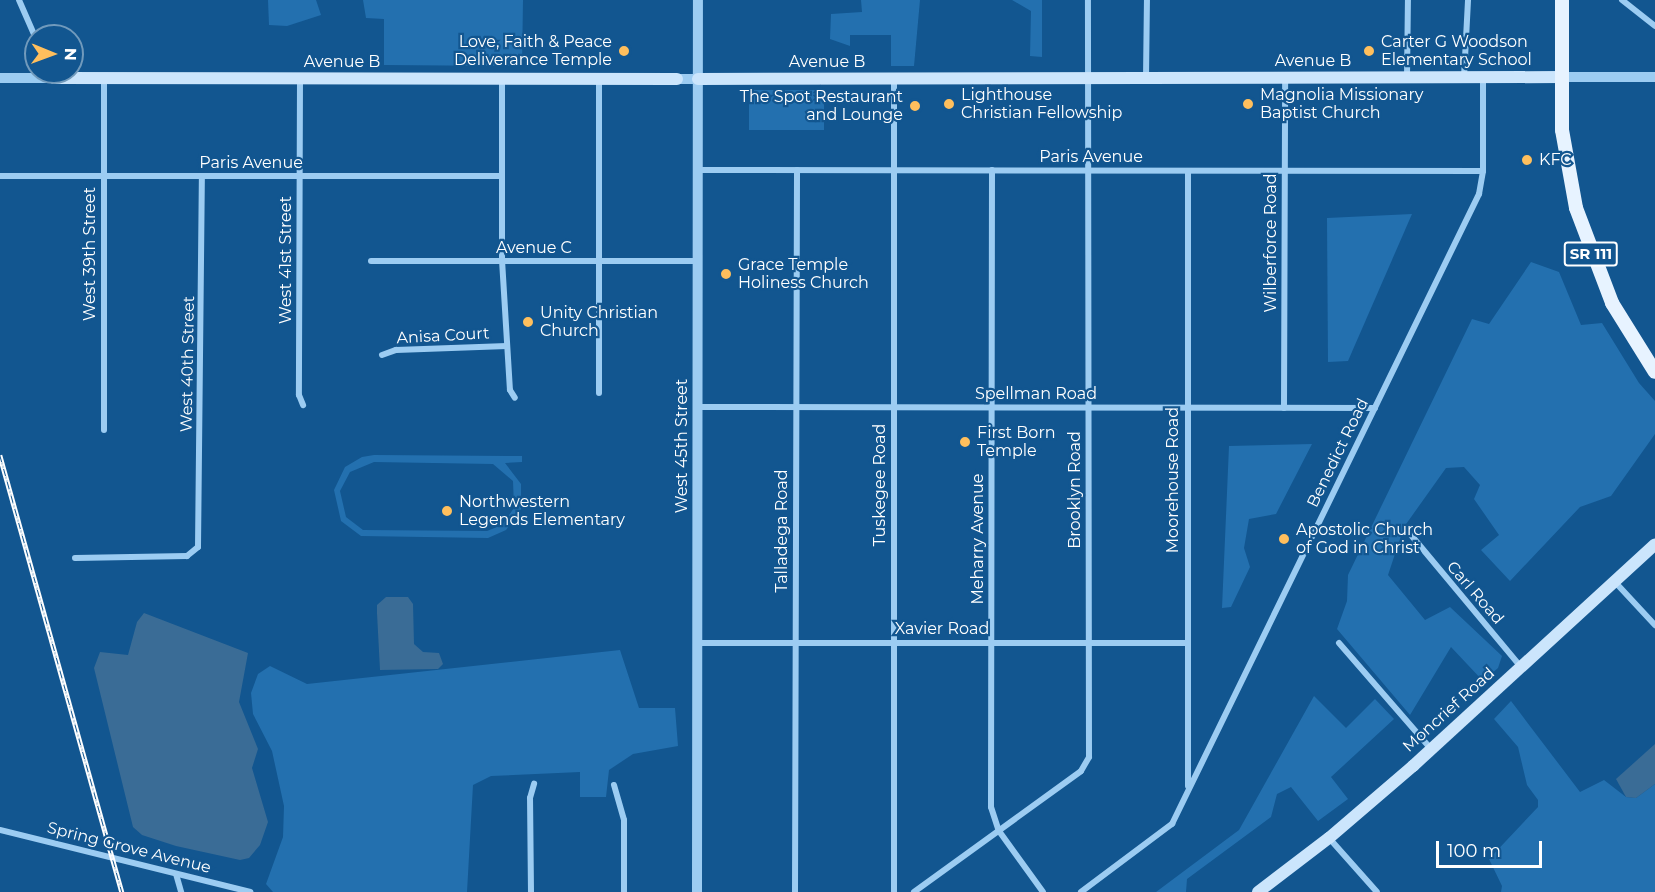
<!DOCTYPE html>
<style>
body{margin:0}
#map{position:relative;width:1655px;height:892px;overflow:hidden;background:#125690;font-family:Montserrat,sans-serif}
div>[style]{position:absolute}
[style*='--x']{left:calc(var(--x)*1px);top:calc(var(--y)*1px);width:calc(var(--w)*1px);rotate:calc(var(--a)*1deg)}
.green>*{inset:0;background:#2370af;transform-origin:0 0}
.water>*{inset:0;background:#3a6c96}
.minor>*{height:6px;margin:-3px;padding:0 3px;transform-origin:3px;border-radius:3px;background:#9cccf2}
.tertiary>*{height:10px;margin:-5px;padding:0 5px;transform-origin:5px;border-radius:5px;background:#9cccf2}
.secondary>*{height:12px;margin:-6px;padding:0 6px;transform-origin:6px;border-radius:6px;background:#cbe5fc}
.primary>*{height:14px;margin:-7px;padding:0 7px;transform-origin:7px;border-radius:7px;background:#e7f3ff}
.rail>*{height:4.5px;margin-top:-2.25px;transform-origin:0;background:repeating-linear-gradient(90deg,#125690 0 7px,#fff 0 14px);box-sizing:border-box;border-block:2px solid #fff}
.dots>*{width:16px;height:16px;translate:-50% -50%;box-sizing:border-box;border:3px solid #125690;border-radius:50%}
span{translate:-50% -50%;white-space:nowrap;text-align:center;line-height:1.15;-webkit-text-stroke:4.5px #125690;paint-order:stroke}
.shield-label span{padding:2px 4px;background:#125690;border:2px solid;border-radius:4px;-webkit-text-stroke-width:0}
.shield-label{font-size:15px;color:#fff;font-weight:700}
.poi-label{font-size:16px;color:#fff}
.right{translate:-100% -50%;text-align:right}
.left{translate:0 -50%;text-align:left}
.street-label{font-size:16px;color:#fff}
.north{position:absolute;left:24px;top:24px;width:60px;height:60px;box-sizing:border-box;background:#125690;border:2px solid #719abc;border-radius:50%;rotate:91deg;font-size:16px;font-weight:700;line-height:24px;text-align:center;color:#fff}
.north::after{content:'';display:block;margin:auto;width:21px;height:27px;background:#ffbf5d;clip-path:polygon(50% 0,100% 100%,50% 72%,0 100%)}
.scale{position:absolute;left:1436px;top:841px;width:106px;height:27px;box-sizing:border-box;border:3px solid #fff;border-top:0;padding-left:8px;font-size:18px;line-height:21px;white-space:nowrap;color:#fff;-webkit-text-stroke:4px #125690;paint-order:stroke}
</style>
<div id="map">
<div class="green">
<i style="clip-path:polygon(268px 0,316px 0,321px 15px,287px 26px,269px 25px)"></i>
<i style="clip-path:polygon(363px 0,523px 0,522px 66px,384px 65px,384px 19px,366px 18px)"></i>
<i style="clip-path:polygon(861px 0,920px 0,914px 66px,891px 66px,891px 35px,850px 35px,850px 46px,830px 39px,831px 14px,862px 12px)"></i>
<i style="clip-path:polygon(1012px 0,1042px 0,1042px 57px,1030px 56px,1031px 11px)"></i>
<i style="left:749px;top:90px;width:75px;height:40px"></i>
<i style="clip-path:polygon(1412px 214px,1348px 361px,1328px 362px,1327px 218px)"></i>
<i style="clip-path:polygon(1531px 262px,1559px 272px,1581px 325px,1602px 323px,1639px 383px,1655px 401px,1655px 434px,1611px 496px,1580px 507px,1510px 581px,1481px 550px,1499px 535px,1474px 499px,1480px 485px,1464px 467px,1446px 468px,1404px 527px,1388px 575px,1425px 620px,1450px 607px,1502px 656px,1498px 668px,1483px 681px,1451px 647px,1410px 715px,1337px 629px,1347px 601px,1348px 575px,1472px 319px,1489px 324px)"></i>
<i style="clip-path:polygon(1312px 444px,1276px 514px,1249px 519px,1244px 548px,1250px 567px,1231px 607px,1222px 608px,1229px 446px)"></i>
<i style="clip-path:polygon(evenodd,374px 455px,522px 456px,522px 462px,505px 463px,521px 484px,521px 510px,506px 530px,488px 538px,361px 536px,341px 521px,334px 490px,345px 467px,362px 457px,374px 455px,374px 462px,493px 464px,513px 481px,514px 508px,502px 525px,487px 531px,363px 530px,346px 517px,340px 491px,350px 472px,374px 462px)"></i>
<i style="clip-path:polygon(620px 650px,639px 708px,675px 708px,678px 746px,633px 754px,609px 770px,606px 797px,580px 797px,580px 772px,491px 776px,473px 785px,467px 892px,273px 892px,266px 884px,283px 837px,284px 806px,272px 751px,253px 714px,251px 693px,258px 674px,270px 666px,307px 684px)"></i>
<i style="clip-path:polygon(1314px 696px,1346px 728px,1375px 699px,1394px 719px,1331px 777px,1348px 799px,1318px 821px,1291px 787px,1277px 794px,1271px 817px,1187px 879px,1186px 892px,1156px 892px,1239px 830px)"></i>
<i style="clip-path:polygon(1511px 701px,1580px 792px,1604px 780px,1626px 797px,1636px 798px,1655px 784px,1655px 892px,1501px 892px,1502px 886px,1489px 859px,1538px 807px,1538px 800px,1527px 785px,1518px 747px,1494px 719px)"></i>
</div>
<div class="water">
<i style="clip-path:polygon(386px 597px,408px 597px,413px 604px,414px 644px,423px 652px,439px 653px,443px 664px,438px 669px,380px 670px,377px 613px,377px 605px)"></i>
<i style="clip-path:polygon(144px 613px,248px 653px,239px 702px,258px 749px,252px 768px,268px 822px,260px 845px,249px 858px,240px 860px,176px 846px,142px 835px,133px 827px,94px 668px,100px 652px,128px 655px,137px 622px)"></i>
<i style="clip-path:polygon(1655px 744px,1655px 784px,1636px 798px,1626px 797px,1616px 779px)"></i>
</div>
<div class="minor">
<i style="--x:19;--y:0;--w:43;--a:66.4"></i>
<i style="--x:1622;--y:0;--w:42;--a:38.2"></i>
<i style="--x:1407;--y:77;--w:77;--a:-89.3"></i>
<i style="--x:1464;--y:77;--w:77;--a:-87"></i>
<i style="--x:1146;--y:78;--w:78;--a:-89.3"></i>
<i style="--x:300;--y:79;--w:316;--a:90.2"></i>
<i style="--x:299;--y:395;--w:11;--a:68"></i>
<i style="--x:502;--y:79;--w:181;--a:90"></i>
<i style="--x:502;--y:260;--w:130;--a:86.5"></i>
<i style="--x:510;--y:390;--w:9;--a:58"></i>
<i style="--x:698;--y:170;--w:785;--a:0.07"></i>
<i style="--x:992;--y:170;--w:637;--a:90.09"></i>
<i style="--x:991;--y:807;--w:25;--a:72"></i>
<i style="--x:999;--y:831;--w:75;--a:54.2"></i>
<i style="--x:1188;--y:171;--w:615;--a:90"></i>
<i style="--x:0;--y:176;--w:501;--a:0"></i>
<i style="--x:371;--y:261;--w:327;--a:0"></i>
<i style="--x:382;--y:355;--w:15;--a:-20"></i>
<i style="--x:396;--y:350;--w:111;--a:-2.1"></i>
<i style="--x:599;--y:393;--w:314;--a:-90"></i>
<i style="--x:697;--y:407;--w:678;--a:0.08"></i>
<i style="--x:1284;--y:408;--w:330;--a:-89.8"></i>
<i style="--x:104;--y:430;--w:351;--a:-90"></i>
<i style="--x:1411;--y:535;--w:172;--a:50.2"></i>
<i style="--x:75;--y:558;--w:112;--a:-1"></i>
<i style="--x:187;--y:556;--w:14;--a:-39"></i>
<i style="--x:198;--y:547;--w:370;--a:-89.4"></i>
<i style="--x:1615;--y:582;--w:59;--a:47.1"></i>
<i style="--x:697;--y:643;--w:490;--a:0"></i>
<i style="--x:1339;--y:643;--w:140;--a:49"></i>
<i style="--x:614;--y:785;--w:36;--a:74"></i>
<i style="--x:624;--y:820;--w:72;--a:90"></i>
<i style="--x:0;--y:830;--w:258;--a:13.9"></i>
<i style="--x:1329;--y:838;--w:72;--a:48.4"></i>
<i style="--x:176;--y:874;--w:19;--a:74"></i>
<i style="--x:531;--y:892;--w:94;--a:-90.6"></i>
<i style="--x:530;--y:798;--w:15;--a:-74"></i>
<i style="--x:795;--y:892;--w:722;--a:-89.84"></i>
<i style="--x:894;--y:892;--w:814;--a:-90"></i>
<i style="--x:914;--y:892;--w:206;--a:-35.9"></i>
<i style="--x:1081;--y:771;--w:16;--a:-60"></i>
<i style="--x:1089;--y:757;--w:757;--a:-90.08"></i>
<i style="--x:1081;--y:892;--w:114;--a:-36.8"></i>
<i style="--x:1172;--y:824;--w:701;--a:-64.02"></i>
<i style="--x:1479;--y:194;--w:23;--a:-80"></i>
<i style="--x:1483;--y:171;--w:94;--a:-90"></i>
</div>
<div class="tertiary">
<i style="--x:1561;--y:77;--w:94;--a:0"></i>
<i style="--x:0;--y:78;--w:54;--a:0"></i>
<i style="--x:677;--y:79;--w:21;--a:0"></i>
<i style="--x:697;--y:892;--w:892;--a:-89.94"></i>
</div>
<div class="secondary">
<i style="--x:54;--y:78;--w:623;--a:0.09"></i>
<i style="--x:698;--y:79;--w:863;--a:-0.13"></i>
<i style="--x:1258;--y:892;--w:89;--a:-37.3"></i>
<i style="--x:1329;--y:838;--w:111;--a:-40.6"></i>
<i style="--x:1413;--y:766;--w:328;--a:-42.5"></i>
</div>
<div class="primary">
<i style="--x:1562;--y:0;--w:130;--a:90"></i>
<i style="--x:1562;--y:130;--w:79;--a:79.8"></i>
<i style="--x:1576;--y:208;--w:102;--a:69.2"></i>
<i style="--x:1612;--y:303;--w:81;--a:58.1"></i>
</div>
<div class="rail">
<i style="--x:0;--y:455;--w:454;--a:74.4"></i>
</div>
<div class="dots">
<i style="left:624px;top:51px;background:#ffbf5d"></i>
<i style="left:1369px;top:51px;background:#ffbf5d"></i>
<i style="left:949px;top:104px;background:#ffbf5d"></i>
<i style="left:1248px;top:104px;background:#ffbf5d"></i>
<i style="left:915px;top:106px;background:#ffbf5d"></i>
<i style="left:1527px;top:160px;background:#ffbf5d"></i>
<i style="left:726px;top:274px;background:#ffbf5d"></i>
<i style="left:528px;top:322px;background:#ffbf5d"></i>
<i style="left:965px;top:442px;background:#ffbf5d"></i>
<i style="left:447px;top:511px;background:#ffbf5d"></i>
<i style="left:1284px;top:539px;background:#ffbf5d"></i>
</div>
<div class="shield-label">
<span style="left:1591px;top:254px">SR 111</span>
</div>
<div class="poi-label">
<span class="right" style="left:612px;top:51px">Love, Faith &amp; Peace<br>Deliverance Temple</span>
<span class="left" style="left:1381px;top:51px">Carter G Woodson<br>Elementary School</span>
<span class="left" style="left:961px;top:104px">Lighthouse<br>Christian Fellowship</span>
<span class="left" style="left:1260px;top:104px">Magnolia Missionary<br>Baptist Church</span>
<span class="right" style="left:903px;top:106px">The Spot Restaurant<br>and Lounge</span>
<span class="left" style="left:1539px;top:160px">KFC</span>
<span class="left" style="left:738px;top:274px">Grace Temple<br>Holiness Church</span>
<span class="left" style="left:540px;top:322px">Unity Christian<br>Church</span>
<span class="left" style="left:977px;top:442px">First Born<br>Temple</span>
<span class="left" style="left:459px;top:511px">Northwestern<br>Legends Elementary</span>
<span class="left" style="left:1296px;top:539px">Apostolic Church<br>of God in Christ</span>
</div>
<div class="street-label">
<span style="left:1313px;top:61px">Avenue B</span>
<span style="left:342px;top:62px">Avenue B</span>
<span style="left:827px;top:62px">Avenue B</span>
<span style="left:1091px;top:157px">Paris Avenue</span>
<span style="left:251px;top:163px">Paris Avenue</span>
<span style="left:1271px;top:243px;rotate:-90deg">Wilberforce Road</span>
<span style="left:534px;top:248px">Avenue C</span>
<span style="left:90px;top:254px;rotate:-90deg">West 39th Street</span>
<span style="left:286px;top:260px;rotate:-90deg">West 41st Street</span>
<span style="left:443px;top:336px;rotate:-3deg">Anisa Court</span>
<span style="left:188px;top:364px;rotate:-89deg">West 40th Street</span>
<span style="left:1036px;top:394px">Spellman Road</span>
<span style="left:682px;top:446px;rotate:-90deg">West 45th Street</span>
<span style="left:1338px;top:453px;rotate:-64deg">Benedict Road</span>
<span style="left:1173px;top:480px;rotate:-90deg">Moorehouse Road</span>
<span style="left:880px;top:485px;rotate:-90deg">Tuskegee Road</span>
<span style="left:1075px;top:490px;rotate:-90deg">Brooklyn Road</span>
<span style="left:782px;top:531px;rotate:-90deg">Talladega Road</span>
<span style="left:978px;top:539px;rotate:-90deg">Meharry Avenue</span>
<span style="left:1475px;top:593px;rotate:49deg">Carl Road</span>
<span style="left:942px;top:629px">Xavier Road</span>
<span style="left:1449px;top:710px;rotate:-42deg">Moncrief Road</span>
<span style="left:129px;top:848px;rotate:14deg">Spring Grove Avenue</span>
</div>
<div class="north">N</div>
<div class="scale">100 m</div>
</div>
